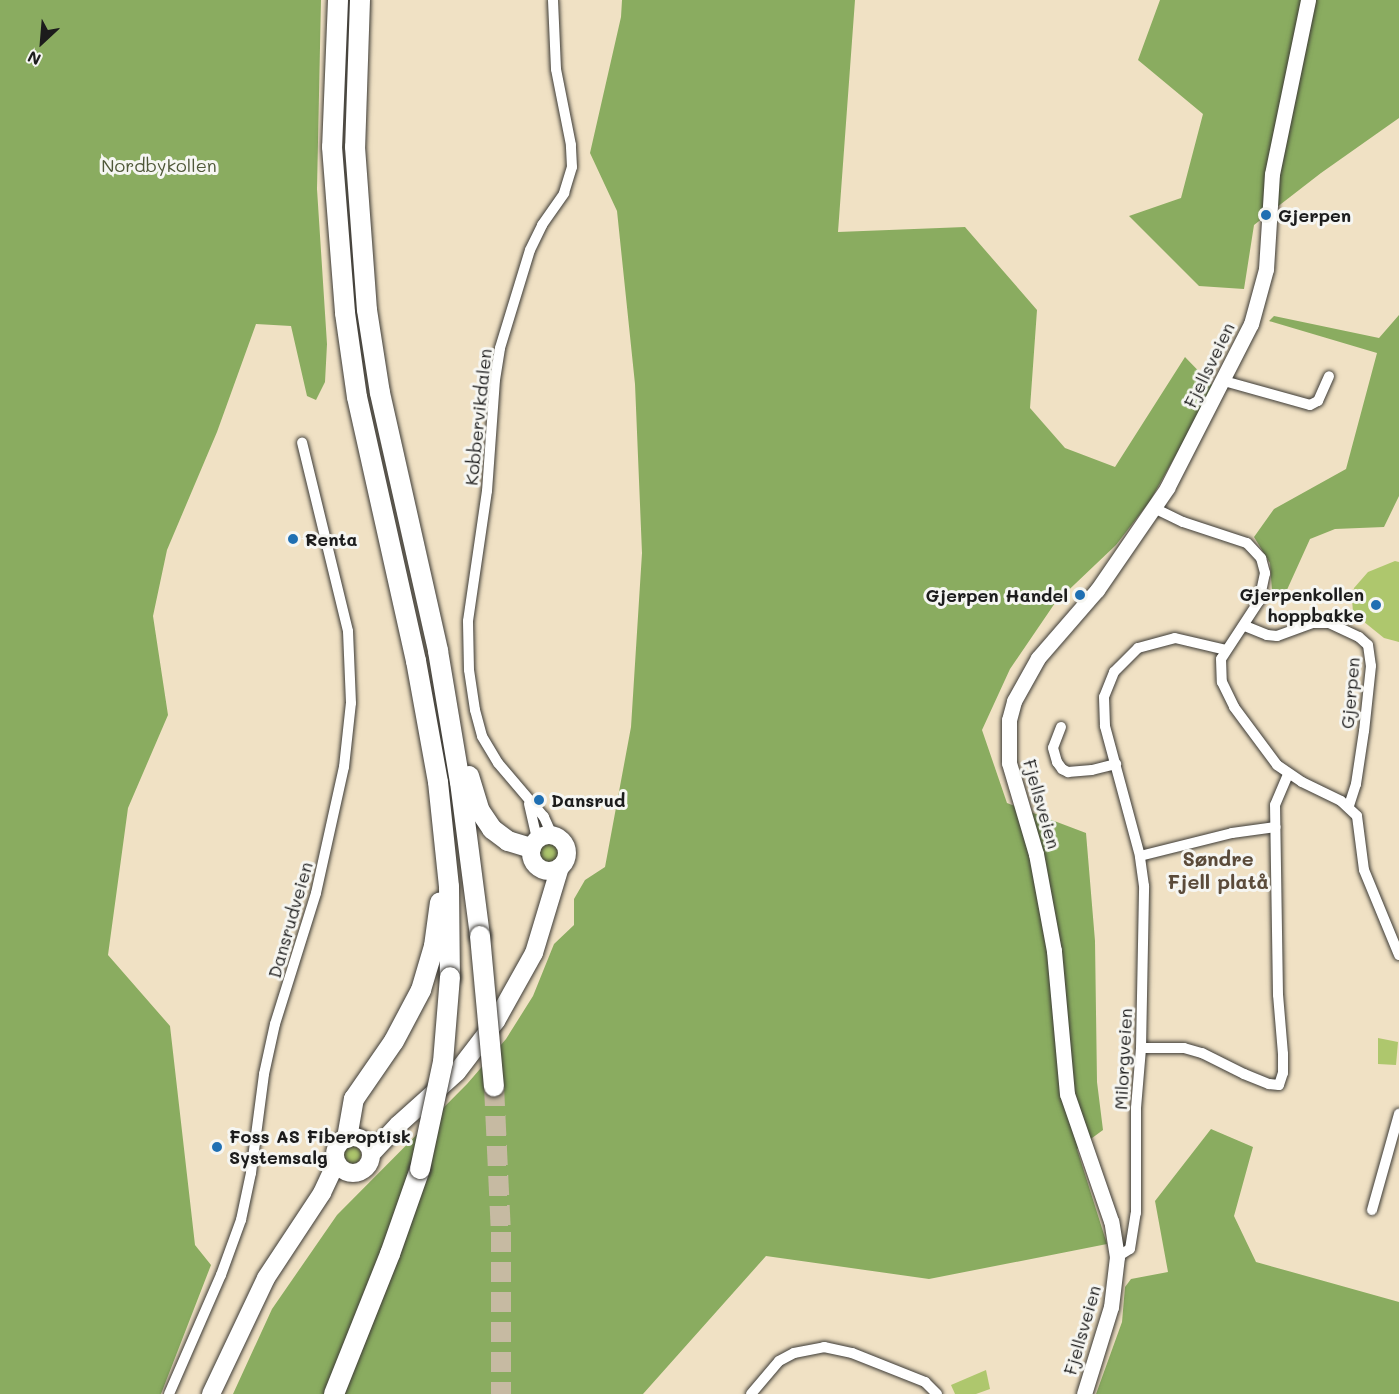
<!DOCTYPE html>
<meta charset="utf-8">
<style>
body{margin:0}
#map{position:relative;width:1399px;height:1394px;overflow:hidden;background:#f0e1c4;font-family:Mali,sans-serif}
div>[style]{position:absolute}
[style*='--x']{left:calc(var(--x)*1px);top:calc(var(--y)*1px);width:calc(var(--w)*1px);rotate:calc(var(--a)*1deg)}
.green>*{inset:0;background:#aec76d}
.round{border-radius:50%}
.forest>*{inset:0;background:#8aac60}
.motorway-tunnel>*{height:20px;margin-top:-10px;transform-origin:0;background:repeating-linear-gradient(90deg,#c6baa2 0 20px,transparent 0 30px)}
.roads{filter:drop-shadow(0 0 2px #3c3a35) drop-shadow(0 0 2px #3c3a35)}
.minor>*{height:10px;margin:-5px;padding:0 5px;transform-origin:5px;border-radius:5px;background:#fff}
.secondary>*{height:15px;margin:-7.5px;padding:0 7.5px;transform-origin:7.5px;border-radius:7.5px;background:#fff}
.primary>*{height:18px;margin:-9px;padding:0 9px;transform-origin:9px;border-radius:9px;background:#fff}
.primary>.ring{margin:-9px;padding:0;box-sizing:content-box;background:none;border:18px solid #fff;border-radius:50%}
.motorway>*{height:20px;margin:-10px;padding:0 10px;transform-origin:10px;border-radius:10px;background:#fff}
.bridges{filter:drop-shadow(0 0 2px #3c3a35) drop-shadow(0 0 2px #3c3a35)}
.motorway-bridge>*{height:20px;margin:-10px;padding:0 10px;transform-origin:10px;border-radius:10px;background:#fff}
.dots>*{width:16px;height:16px;translate:-50% -50%;box-sizing:border-box;border:3px solid #f6f6f2;border-radius:50%}
span{translate:-50% -50%;white-space:nowrap;text-align:center;line-height:1.15;-webkit-text-stroke:6px #f6f6f2;paint-order:stroke}
.park-label{font-size:18px;color:#4f5838}
.poi-label{font-size:18px;color:#1c1c1c;font-weight:700}
.left{translate:0 -50%;text-align:left}
.right{translate:-100% -50%;text-align:right}
.street-label{font-size:18px;color:#1c1c1c}
.neighbourhood-label{font-size:20px;color:#5b4b3a;font-weight:700}
.north{position:absolute;left:12px;top:12px;width:60px;height:60px;-webkit-text-stroke:4px #f6f6f2;paint-order:stroke;rotate:206deg;font-size:16px;font-weight:700;line-height:24px;text-align:center;color:#1c1c1c}
.north::after{content:'';display:block;margin:auto;width:21px;height:27px;background:#1c1c1c;clip-path:polygon(50% 0,100% 100%,50% 72%,0 100%)}
</style>
<div id="map">
<div class="green">
<i style="clip-path:polygon(1395px 561px,1399px 562px,1399px 642px,1384px 638px,1353px 613px,1352px 598px,1354px 588px,1368px 572px)"></i>
<i class="round" style="left:538px;top:843px;width:20px;height:20px"></i>
<i style="clip-path:polygon(1378px 1038px,1398px 1042px,1396px 1065px,1378px 1064px)"></i>
<i class="round" style="left:343px;top:1146px;width:18px;height:18px"></i>
<i style="clip-path:polygon(986px 1370px,990px 1389px,976px 1394px,955px 1394px,951px 1385px)"></i>
</div>
<div class="forest">
<i style="clip-path:polygon(0 0,321px 0,317px 189px,327px 344px,325px 382px,316px 400px,307px 396px,291px 326px,256px 324px,217px 432px,167px 550px,153px 616px,168px 715px,128px 808px,108px 955px,170px 1026px,195px 1245px,211px 1265px,161px 1394px,0 1394px)"></i>
<i style="clip-path:polygon(622px 0,855px 0,838px 232px,965px 227px,1037px 310px,1030px 408px,1065px 448px,1115px 467px,1185px 357px,1214px 387px,1150px 501px,1116px 545px,1055px 603px,1010px 669px,982px 730px,1007px 803px,1086px 833px,1095px 941px,1097px 1082px,1103px 1130px,1077px 1149px,1107px 1244px,929px 1279px,766px 1256px,643px 1394px,233px 1394px,272px 1309px,337px 1215px,467px 1084px,506px 1039px,533px 996px,554px 944px,574px 925px,574px 899px,585px 880px,605px 867px,631px 727px,642px 553px,635px 384px,617px 211px,590px 153px,621px 17px)"></i>
<i style="clip-path:polygon(1160px 0,1399px 0,1399px 118px,1321px 173px,1254px 225px,1244px 289px,1199px 286px,1129px 216px,1181px 198px,1203px 114px,1138px 60px)"></i>
<i style="clip-path:polygon(1399px 315px,1399px 496px,1384px 527px,1335px 529px,1310px 539px,1281px 603px,1272px 591px,1270px 563px,1254px 537px,1274px 509px,1346px 469px,1377px 353px,1269px 321px,1274px 316px,1379px 338px)"></i>
<i style="clip-path:polygon(1211px 1129px,1253px 1147px,1234px 1216px,1256px 1262px,1399px 1302px,1399px 1394px,1096px 1394px,1122px 1322px,1125px 1287px,1131px 1279px,1168px 1272px,1155px 1201px)"></i>
</div>
<div class="motorway-tunnel">
<i style="--x:494;--y:1086;--w:146;--a:87.3"></i>
<i style="--x:501;--y:1232;--w:162;--a:90"></i>
</div>
<div class="roads">
<div class="minor">
<i style="--x:1224;--y:381;--w:89;--a:15.6"></i>
<i style="--x:1310;--y:405;--w:9;--a:-27"></i>
<i style="--x:1318;--y:401;--w:27;--a:-66"></i>
<i style="--x:1154;--y:508;--w:32;--a:26"></i>
<i style="--x:1183;--y:522;--w:67;--a:18.2"></i>
<i style="--x:1247;--y:543;--w:21;--a:47"></i>
<i style="--x:1261;--y:558;--w:16;--a:75"></i>
<i style="--x:1265;--y:573;--w:29;--a:102"></i>
<i style="--x:1259;--y:601;--w:69;--a:123.2"></i>
<i style="--x:1221;--y:659;--w:23;--a:88"></i>
<i style="--x:1222;--y:682;--w:28;--a:64"></i>
<i style="--x:1234;--y:707;--w:72;--a:53.4"></i>
<i style="--x:1277;--y:765;--w:30;--a:34"></i>
<i style="--x:1302;--y:782;--w:43;--a:26"></i>
<i style="--x:1341;--y:801;--w:22;--a:43"></i>
<i style="--x:1357;--y:816;--w:54;--a:82.6"></i>
<i style="--x:1364;--y:870;--w:92;--a:67.6"></i>
<i style="--x:1245;--y:626;--w:24;--a:22"></i>
<i style="--x:1267;--y:635;--w:10;--a:6"></i>
<i style="--x:1277;--y:636;--w:37;--a:-20"></i>
<i style="--x:1312;--y:623;--w:17;--a:0"></i>
<i style="--x:1329;--y:623;--w:33;--a:25"></i>
<i style="--x:1359;--y:637;--w:12;--a:42"></i>
<i style="--x:1368;--y:645;--w:21;--a:82"></i>
<i style="--x:1371;--y:666;--w:65;--a:96.1"></i>
<i style="--x:1364;--y:731;--w:54;--a:98.6"></i>
<i style="--x:1356;--y:784;--w:23;--a:108"></i>
<i style="--x:1061;--y:727;--w:22;--a:111"></i>
<i style="--x:1053;--y:748;--w:15;--a:74"></i>
<i style="--x:1057;--y:762;--w:9;--a:54"></i>
<i style="--x:1062;--y:769;--w:7;--a:27"></i>
<i style="--x:1068;--y:772;--w:24;--a:-5"></i>
<i style="--x:1092;--y:770;--w:25;--a:-14"></i>
<i style="--x:529;--y:804;--w:36;--a:77"></i>
<i style="--x:552;--y:835;--w:20;--a:-114"></i>
<i style="--x:544;--y:817;--w:71;--a:-130.4"></i>
<i style="--x:498;--y:763;--w:31;--a:-121"></i>
<i style="--x:482;--y:736;--w:27;--a:-105"></i>
<i style="--x:475;--y:710;--w:40;--a:-98.5"></i>
<i style="--x:469;--y:670;--w:49;--a:-91.2"></i>
<i style="--x:468;--y:621;--w:131;--a:-81.7"></i>
<i style="--x:487;--y:491;--w:111;--a:-85.9"></i>
<i style="--x:495;--y:380;--w:32;--a:-81"></i>
<i style="--x:500;--y:348;--w:102;--a:-73"></i>
<i style="--x:530;--y:250;--w:28;--a:-64"></i>
<i style="--x:542;--y:225;--w:39;--a:-55"></i>
<i style="--x:564;--y:193;--w:27;--a:-73"></i>
<i style="--x:572;--y:167;--w:22;--a:-93"></i>
<i style="--x:571;--y:145;--w:77;--a:-101.2"></i>
<i style="--x:556;--y:69;--w:69;--a:-92.5"></i>
<i style="--x:1140;--y:856;--w:95;--a:-14"></i>
<i style="--x:1232;--y:833;--w:44;--a:-7.8"></i>
<i style="--x:1141;--y:1048;--w:43;--a:0"></i>
<i style="--x:1184;--y:1048;--w:19;--a:16"></i>
<i style="--x:1202;--y:1053;--w:47;--a:26.6"></i>
<i style="--x:1244;--y:1074;--w:27;--a:22"></i>
<i style="--x:1269;--y:1084;--w:10;--a:6"></i>
<i style="--x:1279;--y:1085;--w:13;--a:-72"></i>
<i style="--x:1283;--y:1073;--w:19;--a:-90"></i>
<i style="--x:1283;--y:1054;--w:59;--a:-94.8"></i>
<i style="--x:1278;--y:995;--w:190;--a:-90.9"></i>
<i style="--x:1275;--y:805;--w:34;--a:-67"></i>
<i style="--x:1372;--y:1210;--w:100;--a:-74.3"></i>
<i style="--x:1117;--y:1257;--w:15;--a:-32"></i>
<i style="--x:1130;--y:1249;--w:36;--a:-81"></i>
<i style="--x:1136;--y:1213;--w:105;--a:-90"></i>
<i style="--x:1136;--y:1108;--w:60;--a:-85.2"></i>
<i style="--x:1141;--y:1048;--w:162;--a:-88.9"></i>
<i style="--x:1144;--y:886;--w:30;--a:-98"></i>
<i style="--x:1140;--y:856;--w:135;--a:-105.1"></i>
<i style="--x:1105;--y:726;--w:29;--a:-92"></i>
<i style="--x:1104;--y:697;--w:27;--a:-68"></i>
<i style="--x:1114;--y:672;--w:34;--a:-45"></i>
<i style="--x:1138;--y:648;--w:38;--a:-15"></i>
<i style="--x:1175;--y:638;--w:52;--a:13.2"></i>
<i style="--x:169;--y:1394;--w:130;--a:-66.4"></i>
<i style="--x:221;--y:1275;--w:59;--a:-70"></i>
<i style="--x:241;--y:1220;--w:48;--a:-78"></i>
<i style="--x:251;--y:1173;--w:100;--a:-82.5"></i>
<i style="--x:264;--y:1074;--w:51;--a:-77.6"></i>
<i style="--x:275;--y:1024;--w:137;--a:-72.6"></i>
<i style="--x:316;--y:893;--w:129;--a:-77.5"></i>
<i style="--x:344;--y:767;--w:64;--a:-83.8"></i>
<i style="--x:351;--y:703;--w:72;--a:-92.4"></i>
<i style="--x:348;--y:631;--w:194;--a:-103.7"></i>
<i style="--x:751;--y:1394;--w:43;--a:-49.7"></i>
<i style="--x:779;--y:1361;--w:17;--a:-28"></i>
<i style="--x:794;--y:1353;--w:31;--a:-11"></i>
<i style="--x:824;--y:1347;--w:29;--a:12"></i>
<i style="--x:852;--y:1353;--w:79;--a:21.7"></i>
<i style="--x:925;--y:1382;--w:17;--a:45"></i>
</div>
<div class="secondary">
<i style="--x:1084;--y:1394;--w:91;--a:-72.8"></i>
<i style="--x:1111;--y:1307;--w:50;--a:-83.2"></i>
<i style="--x:1117;--y:1257;--w:36;--a:-99"></i>
<i style="--x:1111;--y:1221;--w:134;--a:-109.1"></i>
<i style="--x:1067;--y:1094;--w:144;--a:-95.2"></i>
<i style="--x:1054;--y:951;--w:99;--a:-100.5"></i>
<i style="--x:1036;--y:854;--w:95;--a:-106.5"></i>
<i style="--x:1009;--y:763;--w:43;--a:-90"></i>
<i style="--x:1009;--y:720;--w:20;--a:-75"></i>
<i style="--x:1014;--y:701;--w:49;--a:-60.8"></i>
<i style="--x:1038;--y:658;--w:90;--a:-49.1"></i>
<i style="--x:1097;--y:590;--w:124;--a:-55.5"></i>
<i style="--x:1167;--y:488;--w:184;--a:-62.9"></i>
<i style="--x:1251;--y:324;--w:57;--a:-74.7"></i>
<i style="--x:1266;--y:269;--w:95;--a:-86.4"></i>
<i style="--x:1272;--y:174;--w:178;--a:-78.3"></i>
</div>
<div class="primary">
<i class="ring" style="left:531px;top:835px;width:18px;height:18px"></i>
<i class="ring" style="left:335px;top:1137px;width:18px;height:18px"></i>
<i style="--x:371;--y:1154;--w:40;--a:-47"></i>
<i style="--x:398;--y:1125;--w:79;--a:-41.9"></i>
<i style="--x:457;--y:1072;--w:64;--a:-52.6"></i>
<i style="--x:496;--y:1021;--w:78;--a:-60.8"></i>
<i style="--x:534;--y:953;--w:90;--a:-73.2"></i>
<i style="--x:211;--y:1394;--w:128;--a:-64.6"></i>
<i style="--x:266;--y:1278;--w:102;--a:-56.6"></i>
<i style="--x:322;--y:1193;--w:33;--a:-65"></i>
</div>
<div class="motorway">
<i style="--x:338;--y:0;--w:147;--a:92.3"></i>
<i style="--x:332;--y:147;--w:167;--a:85.5"></i>
<i style="--x:345;--y:313;--w:85;--a:81.9"></i>
<i style="--x:357;--y:397;--w:271;--a:77.4"></i>
<i style="--x:416;--y:661;--w:123;--a:79.7"></i>
<i style="--x:438;--y:782;--w:106;--a:84"></i>
<i style="--x:449;--y:887;--w:90;--a:89.4"></i>
<i style="--x:360;--y:0;--w:147;--a:91.9"></i>
<i style="--x:355;--y:147;--w:163;--a:85.8"></i>
<i style="--x:367;--y:310;--w:84;--a:81.1"></i>
<i style="--x:380;--y:393;--w:264;--a:77.3"></i>
<i style="--x:438;--y:651;--w:133;--a:80.5"></i>
<i style="--x:460;--y:782;--w:155;--a:82.6"></i>
<i style="--x:469;--y:776;--w:37;--a:73"></i>
<i style="--x:480;--y:811;--w:22;--a:56"></i>
<i style="--x:492;--y:829;--w:20;--a:37"></i>
<i style="--x:508;--y:841;--w:24;--a:17"></i>
<i style="--x:347;--y:1138;--w:40;--a:-80"></i>
<i style="--x:354;--y:1099;--w:70;--a:-55.4"></i>
<i style="--x:394;--y:1041;--w:58;--a:-62.1"></i>
<i style="--x:421;--y:990;--w:46;--a:-73.5"></i>
<i style="--x:434;--y:946;--w:44;--a:-82.2"></i>
<i style="--x:334;--y:1394;--w:151;--a:-68.2"></i>
<i style="--x:390;--y:1254;--w:90;--a:-70.6"></i>
</div>
</div>
<div class="bridges">
<div class="motorway-bridge">
<i style="--x:480;--y:936;--w:151;--a:84.7"></i>
<i style="--x:420;--y:1169;--w:109;--a:-77.9"></i>
<i style="--x:443;--y:1062;--w:85;--a:-85.3"></i>
</div>
</div>
<div class="dots">
<i style="left:1266px;top:215px;background:#1f6fb2"></i>
<i style="left:293px;top:539px;background:#1f6fb2"></i>
<i style="left:1080px;top:595px;background:#1f6fb2"></i>
<i style="left:1376px;top:605px;background:#1f6fb2"></i>
<i style="left:539px;top:800px;background:#1f6fb2"></i>
<i style="left:217px;top:1147px;background:#1f6fb2"></i>
</div>
<div class="park-label">
<span style="left:159px;top:165px">Nordbykollen</span>
</div>
<div class="poi-label">
<span class="left" style="left:1278px;top:215px">Gjerpen</span>
<span class="left" style="left:305px;top:539px">Renta</span>
<span class="right" style="left:1068px;top:595px">Gjerpen Handel</span>
<span class="right" style="left:1364px;top:605px">Gjerpenkollen<br>hoppbakke</span>
<span class="left" style="left:551px;top:800px">Dansrud</span>
<span class="left" style="left:229px;top:1147px">Foss AS Fiberoptisk<br>Systemsalg</span>
</div>
<div class="street-label">
<span style="left:1209px;top:365px;rotate:-64deg">Fjellsveien</span>
<span style="left:478px;top:417px;rotate:-84deg">Kobbervikdalen</span>
<span style="left:1350px;top:693px;rotate:-85deg">Gjerpen</span>
<span style="left:1042px;top:804px;rotate:74deg">Fjellsveien</span>
<span style="left:290px;top:920px;rotate:-74deg">Dansrudveien</span>
<span style="left:1123px;top:1059px;rotate:-87deg">Milorgveien</span>
<span style="left:1082px;top:1330px;rotate:-74deg">Fjellsveien</span>
</div>
<div class="neighbourhood-label">
<span style="left:1218px;top:870px">Søndre<br>Fjell platå</span>
</div>
<div class="north">N</div>
</div>
